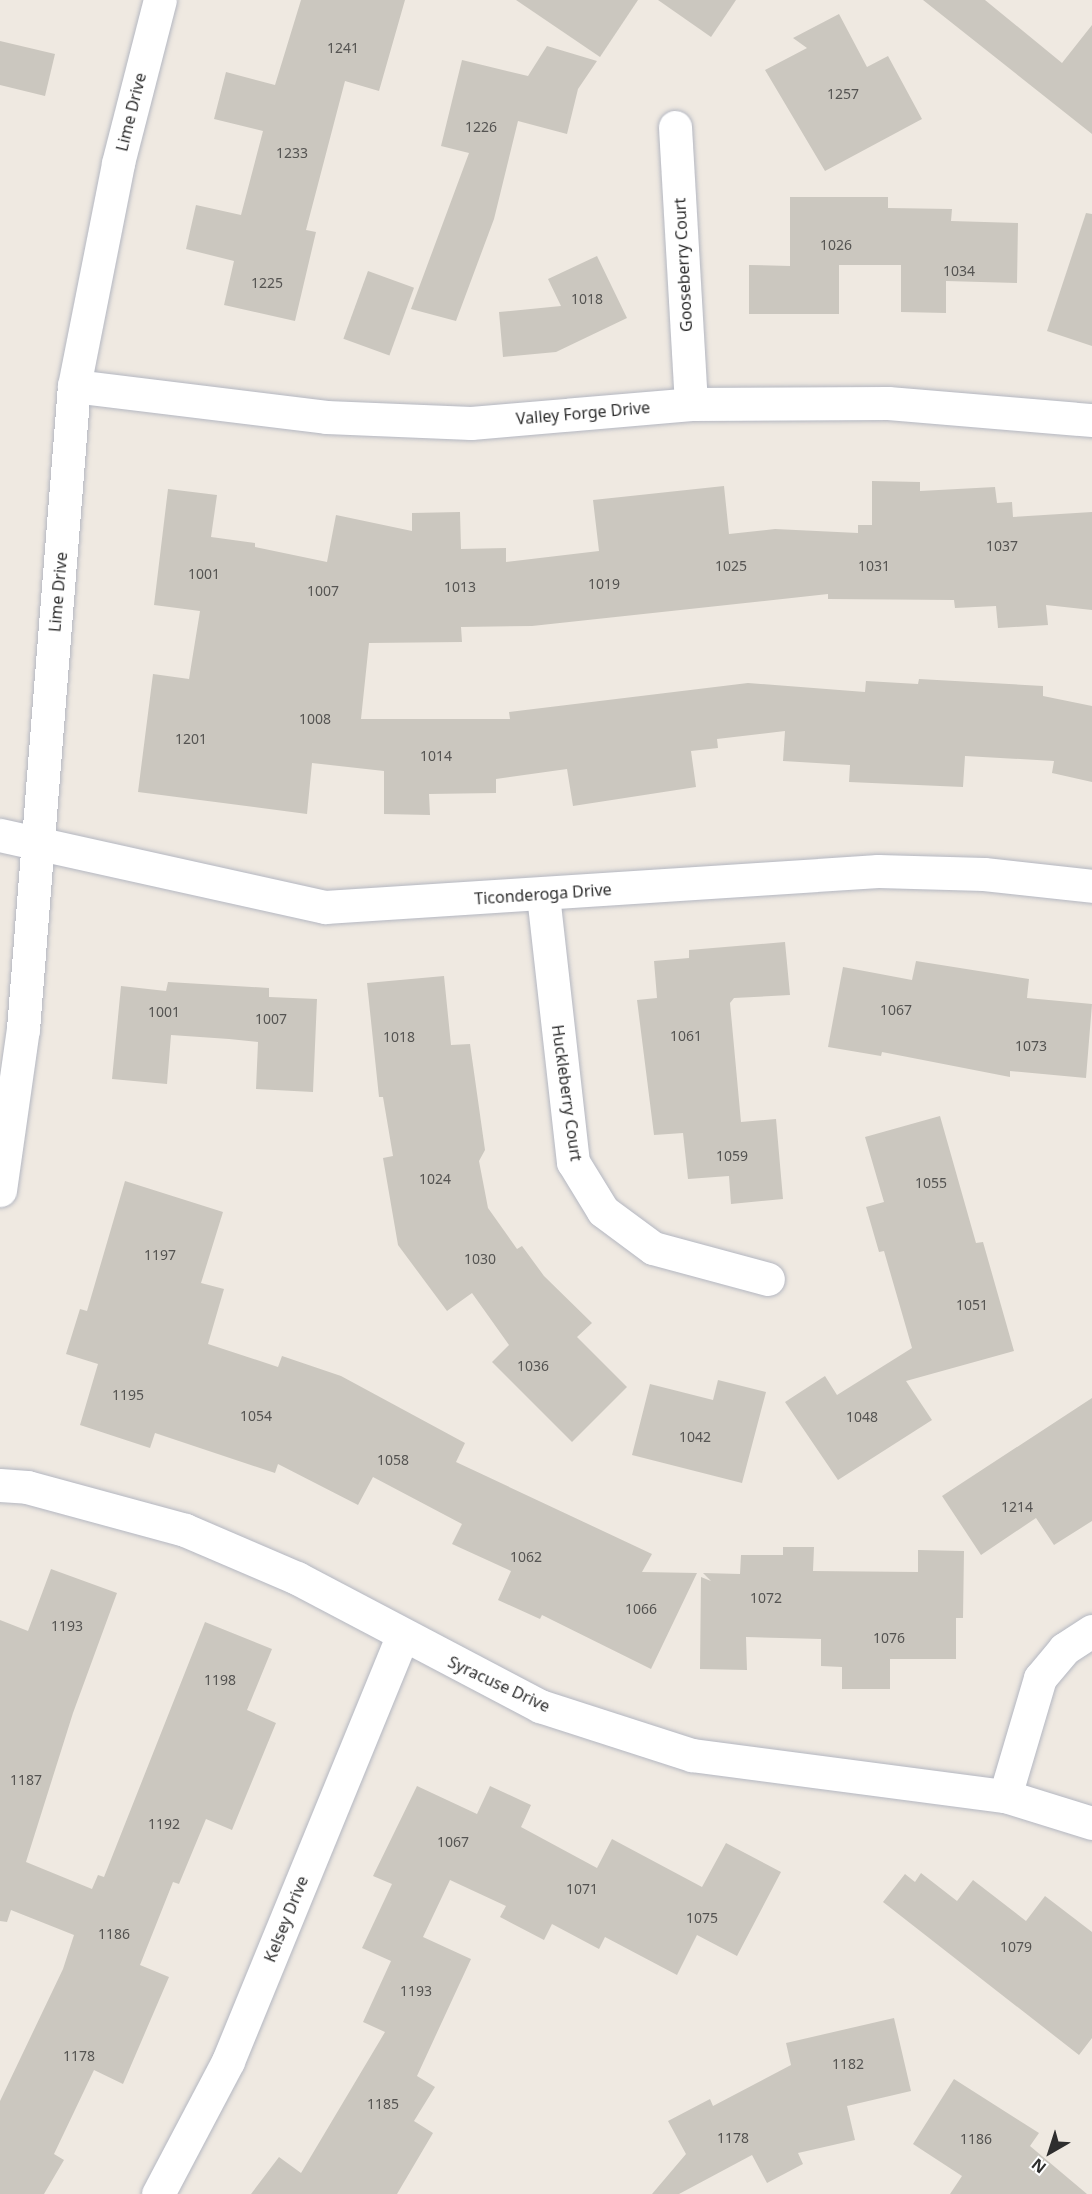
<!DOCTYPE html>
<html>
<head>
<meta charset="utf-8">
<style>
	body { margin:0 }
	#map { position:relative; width:1092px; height:2194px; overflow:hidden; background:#efe9e1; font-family:"Noto Sans",sans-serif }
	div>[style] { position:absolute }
	.building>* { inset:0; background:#cbc7bf; transform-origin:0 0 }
	.roads { filter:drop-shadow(0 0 2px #b4b7c1) drop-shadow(0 0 2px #b4b7c1) }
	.minor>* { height:33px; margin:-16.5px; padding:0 16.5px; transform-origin:16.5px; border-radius:16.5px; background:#fff }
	span { translate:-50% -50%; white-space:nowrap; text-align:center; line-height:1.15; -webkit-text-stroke:4.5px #fff; paint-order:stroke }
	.number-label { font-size:14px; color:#555452 }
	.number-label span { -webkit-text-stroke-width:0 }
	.street-label { font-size:16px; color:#2e2e2e }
	.north { position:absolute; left:1020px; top:2122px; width:60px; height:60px; -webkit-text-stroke:4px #fff; paint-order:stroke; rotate:219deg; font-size:16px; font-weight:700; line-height:24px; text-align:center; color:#2e2e2e }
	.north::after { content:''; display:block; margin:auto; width:21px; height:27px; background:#2e2e2e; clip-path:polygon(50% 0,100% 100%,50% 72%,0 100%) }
</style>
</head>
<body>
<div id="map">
	<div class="building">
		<div style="clip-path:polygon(301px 0,405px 0,379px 91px,345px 81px,306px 230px,316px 232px,295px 321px,224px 305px,234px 261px,186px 249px,196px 205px,241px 215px,263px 131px,214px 119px,226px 72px,275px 85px)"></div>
		<div style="clip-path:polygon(516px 0,638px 0,600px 57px)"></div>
		<div style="clip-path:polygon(658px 0,736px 0,711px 37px)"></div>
		<div style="clip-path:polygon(923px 0,985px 0,1062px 63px,1092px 25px,1092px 134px)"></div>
		<div style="clip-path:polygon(839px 14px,867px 67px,888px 56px,922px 119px,825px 171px,765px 70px,807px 48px,793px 38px)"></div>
		<div style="clip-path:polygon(0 41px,55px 54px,45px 96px,0 85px)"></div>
		<div style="clip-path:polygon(547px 46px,597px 61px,578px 89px,567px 134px,518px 121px,494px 219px,456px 321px,411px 309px,469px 153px,441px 146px,462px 60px,528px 76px)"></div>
		<div style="clip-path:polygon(790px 197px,888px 197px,888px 208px,952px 209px,951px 221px,1018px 223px,1017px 283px,946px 281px,946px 313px,901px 312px,901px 265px,839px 265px,839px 314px,749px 314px,749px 265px,790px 266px)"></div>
		<div style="clip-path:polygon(1086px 213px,1092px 214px,1092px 346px,1047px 331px)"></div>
		<div style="clip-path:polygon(597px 256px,627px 318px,556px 352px,503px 357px,499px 312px,561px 306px,548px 279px)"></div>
		<div style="left:368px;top:271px;width:49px;height:72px;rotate:20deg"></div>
		<div style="clip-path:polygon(872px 481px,920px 482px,920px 491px,995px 487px,997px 503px,1012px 502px,1013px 517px,1092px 512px,1092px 610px,1046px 605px,1048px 625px,998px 628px,996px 606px,955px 608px,954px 600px,828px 599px,828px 594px,532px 626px,461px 627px,462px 642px,369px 643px,361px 719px,510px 719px,509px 712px,748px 683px,865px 692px,866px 681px,918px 684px,919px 679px,1043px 686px,1043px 696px,1092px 706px,1092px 782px,1052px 773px,1054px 761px,965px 756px,963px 787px,849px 782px,850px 765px,783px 761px,785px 731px,717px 739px,718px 748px,691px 751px,696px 787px,573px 806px,567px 769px,496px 779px,496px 793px,429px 794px,430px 815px,384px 814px,384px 771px,312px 763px,307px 814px,138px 792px,153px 674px,189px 679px,200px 611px,154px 605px,168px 489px,217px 495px,211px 537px,255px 543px,255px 547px,327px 562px,336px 515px,412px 531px,412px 513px,460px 512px,461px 549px,506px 548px,506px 562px,599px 551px,593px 500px,724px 486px,729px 534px,775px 529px,858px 533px,858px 525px,872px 525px)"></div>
		<div style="clip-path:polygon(785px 942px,790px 995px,734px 998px,730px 1003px,741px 1122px,776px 1119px,783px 1199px,731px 1204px,729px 1176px,688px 1179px,683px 1133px,654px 1135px,637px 1000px,657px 998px,654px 961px,689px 958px,689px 950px)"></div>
		<div style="clip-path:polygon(916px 961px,1029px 979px,1027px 998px,1092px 1004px,1086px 1078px,1010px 1071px,1010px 1077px,882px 1052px,881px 1056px,828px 1047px,843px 967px,912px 980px)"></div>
		<div style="clip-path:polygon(444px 976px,451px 1045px,470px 1044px,485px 1150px,479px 1161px,488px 1208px,517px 1249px,522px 1246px,544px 1276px,592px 1323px,577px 1337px,627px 1387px,572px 1442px,492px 1362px,509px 1345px,472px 1293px,447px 1311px,398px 1245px,383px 1158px,393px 1156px,383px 1097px,379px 1097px,367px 983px)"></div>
		<div style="clip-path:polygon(168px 982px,269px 988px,269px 997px,317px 999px,313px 1092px,256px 1089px,258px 1042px,229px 1039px,171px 1035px,167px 1084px,112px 1079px,121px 986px,166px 991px)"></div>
		<div style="clip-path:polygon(940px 1116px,976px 1243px,983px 1242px,1014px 1351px,906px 1381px,932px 1420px,838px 1480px,785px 1402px,825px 1376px,837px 1395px,912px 1348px,884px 1251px,879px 1252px,866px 1207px,884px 1202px,865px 1137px)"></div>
		<div style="clip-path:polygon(125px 1181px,223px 1212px,201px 1283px,224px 1289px,208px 1344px,278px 1367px,282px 1356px,341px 1376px,465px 1443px,456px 1462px,652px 1554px,642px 1572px,697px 1573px,651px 1669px,542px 1615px,540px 1619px,498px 1600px,511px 1571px,452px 1544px,462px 1524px,373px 1477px,358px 1505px,278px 1464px,275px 1473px,155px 1433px,150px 1448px,80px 1425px,98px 1364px,66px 1354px,80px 1309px,87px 1311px)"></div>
		<div style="clip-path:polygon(718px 1380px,766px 1392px,742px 1483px,632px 1455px,650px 1384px,713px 1400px)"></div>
		<div style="clip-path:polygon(1092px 1398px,1092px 1521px,1054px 1545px,1036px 1518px,981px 1555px,942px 1496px)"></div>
		<div style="clip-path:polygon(783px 1547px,814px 1547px,813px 1571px,918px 1572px,918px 1550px,964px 1551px,963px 1618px,956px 1618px,956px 1659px,890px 1659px,890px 1689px,842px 1689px,842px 1667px,821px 1666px,821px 1639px,746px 1637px,747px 1670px,700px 1669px,701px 1577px,711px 1581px,703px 1573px,740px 1574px,741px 1555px,783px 1555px)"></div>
		<div style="clip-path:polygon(51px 1569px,117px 1593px,73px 1713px,26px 1862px,92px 1889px,98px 1875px,104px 1877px,205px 1622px,272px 1649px,247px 1710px,276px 1723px,232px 1830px,206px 1819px,179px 1884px,173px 1882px,140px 1965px,169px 1977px,123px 2084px,94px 2070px,54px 2154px,64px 2160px,44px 2194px,0 2194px,0 2101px,63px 1969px,74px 1935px,11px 1910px,7px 1922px,0 1921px,0 1620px,28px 1631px)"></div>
		<div style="clip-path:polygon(417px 1786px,477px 1814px,490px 1786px,531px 1805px,521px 1827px,597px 1868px,612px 1839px,702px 1887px,726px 1843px,781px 1872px,737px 1956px,697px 1935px,677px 1975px,605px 1937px,599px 1949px,552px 1924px,544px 1940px,500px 1917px,506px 1906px,450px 1880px,423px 1937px,471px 1959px,417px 2076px,435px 2087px,414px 2121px,433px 2133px,397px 2194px,251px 2194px,279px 2157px,301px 2173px,385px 2032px,363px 2022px,391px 1961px,362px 1948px,392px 1884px,373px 1876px)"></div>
		<div style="clip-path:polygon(921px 1873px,957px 1901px,973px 1880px,1026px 1921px,1045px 1896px,1092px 1932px,1092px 2038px,1079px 2055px,883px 1902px,905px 1874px,915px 1882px)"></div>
		<div style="clip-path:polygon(894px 2018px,911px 2091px,847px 2106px,855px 2140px,798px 2153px,803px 2164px,767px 2183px,752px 2155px,679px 2194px,652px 2194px,686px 2154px,668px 2121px,710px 2099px,713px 2106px,791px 2065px,786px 2043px)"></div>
		<div style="clip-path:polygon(954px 2079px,1039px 2133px,1030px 2146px,1087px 2194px,950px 2194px,962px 2176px,913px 2144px)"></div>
	</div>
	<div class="roads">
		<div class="minor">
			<div style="left:675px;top:127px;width:277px;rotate:86.7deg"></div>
			<div style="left:74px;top:386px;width:254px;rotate:7deg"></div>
			<div style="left:326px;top:417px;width:145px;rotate:2.4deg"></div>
			<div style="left:471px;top:423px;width:221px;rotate:-4.9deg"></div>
			<div style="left:691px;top:404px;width:197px;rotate:-0.3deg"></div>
			<div style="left:888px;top:403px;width:205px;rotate:4.8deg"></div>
			<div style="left:0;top:835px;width:333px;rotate:12.5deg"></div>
			<div style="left:325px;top:907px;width:554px;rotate:-3.72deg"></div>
			<div style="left:878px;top:871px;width:106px;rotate:1.6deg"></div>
			<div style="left:984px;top:874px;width:109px;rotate:6.3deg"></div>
			<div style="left:543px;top:895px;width:269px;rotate:83.6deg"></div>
			<div style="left:573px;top:1162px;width:57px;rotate:58.5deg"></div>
			<div style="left:603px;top:1211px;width:62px;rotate:36.5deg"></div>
			<div style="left:653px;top:1248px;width:119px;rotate:15.1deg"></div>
			<div style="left:0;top:1190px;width:163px;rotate:-81.9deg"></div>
			<div style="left:23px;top:1029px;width:645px;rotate:-85.47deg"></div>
			<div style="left:74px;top:386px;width:227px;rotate:-78.8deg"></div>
			<div style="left:118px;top:163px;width:168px;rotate:-75.6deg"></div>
			<div style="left:0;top:1485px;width:27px;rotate:4deg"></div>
			<div style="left:27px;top:1487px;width:164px;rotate:15.2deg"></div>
			<div style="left:185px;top:1530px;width:122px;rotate:23.2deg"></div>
			<div style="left:297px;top:1578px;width:275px;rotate:27.8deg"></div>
			<div style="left:540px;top:1706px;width:160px;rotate:17.9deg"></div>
			<div style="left:692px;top:1755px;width:316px;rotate:7.5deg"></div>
			<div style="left:1005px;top:1796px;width:91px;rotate:17.2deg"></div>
			<div style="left:1005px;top:1796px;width:123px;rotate:-73.5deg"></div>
			<div style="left:1040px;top:1678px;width:38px;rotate:-50deg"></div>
			<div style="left:1064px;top:1649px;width:33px;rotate:-33deg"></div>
			<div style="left:158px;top:2194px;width:150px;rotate:-62.2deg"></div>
			<div style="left:228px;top:2061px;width:458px;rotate:-67.7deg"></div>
		</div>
	</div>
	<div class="number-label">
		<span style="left:343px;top:48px">1241</span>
		<span style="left:843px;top:94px">1257</span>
		<span style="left:481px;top:127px">1226</span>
		<span style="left:292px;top:153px">1233</span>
		<span style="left:836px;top:245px">1026</span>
		<span style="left:959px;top:271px">1034</span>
		<span style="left:267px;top:283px">1225</span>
		<span style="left:587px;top:299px">1018</span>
		<span style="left:1002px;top:546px">1037</span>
		<span style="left:731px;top:566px">1025</span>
		<span style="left:874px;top:566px">1031</span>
		<span style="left:204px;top:574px">1001</span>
		<span style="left:604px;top:584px">1019</span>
		<span style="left:460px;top:587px">1013</span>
		<span style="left:323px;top:591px">1007</span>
		<span style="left:315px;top:719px">1008</span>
		<span style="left:191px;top:739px">1201</span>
		<span style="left:436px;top:756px">1014</span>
		<span style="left:896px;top:1010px">1067</span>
		<span style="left:164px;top:1012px">1001</span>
		<span style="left:271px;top:1019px">1007</span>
		<span style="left:686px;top:1036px">1061</span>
		<span style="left:399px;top:1037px">1018</span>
		<span style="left:1031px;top:1046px">1073</span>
		<span style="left:732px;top:1156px">1059</span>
		<span style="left:435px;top:1179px">1024</span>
		<span style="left:931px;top:1183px">1055</span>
		<span style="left:160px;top:1255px">1197</span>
		<span style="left:480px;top:1259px">1030</span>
		<span style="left:972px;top:1305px">1051</span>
		<span style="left:533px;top:1366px">1036</span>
		<span style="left:128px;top:1395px">1195</span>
		<span style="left:256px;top:1416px">1054</span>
		<span style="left:862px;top:1417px">1048</span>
		<span style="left:695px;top:1437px">1042</span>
		<span style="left:393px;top:1460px">1058</span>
		<span style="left:1017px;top:1507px">1214</span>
		<span style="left:526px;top:1557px">1062</span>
		<span style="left:766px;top:1598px">1072</span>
		<span style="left:641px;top:1609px">1066</span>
		<span style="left:67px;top:1626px">1193</span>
		<span style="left:889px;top:1638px">1076</span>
		<span style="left:220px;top:1680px">1198</span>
		<span style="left:26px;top:1780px">1187</span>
		<span style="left:164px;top:1824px">1192</span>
		<span style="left:453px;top:1842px">1067</span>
		<span style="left:582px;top:1889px">1071</span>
		<span style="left:702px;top:1918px">1075</span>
		<span style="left:114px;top:1934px">1186</span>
		<span style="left:1016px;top:1947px">1079</span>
		<span style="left:416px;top:1991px">1193</span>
		<span style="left:79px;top:2056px">1178</span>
		<span style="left:848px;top:2064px">1182</span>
		<span style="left:383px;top:2104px">1185</span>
		<span style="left:733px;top:2138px">1178</span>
		<span style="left:976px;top:2139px">1186</span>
	</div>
	<div class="street-label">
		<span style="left:131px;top:112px;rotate:-76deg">Lime Drive</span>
		<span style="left:683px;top:265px;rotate:-93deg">Gooseberry Court</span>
		<span style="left:583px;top:413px;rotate:-5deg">Valley Forge Drive</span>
		<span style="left:58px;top:592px;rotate:-85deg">Lime Drive</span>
		<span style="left:543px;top:894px;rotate:-4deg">Ticonderoga Drive</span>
		<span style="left:567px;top:1093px;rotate:82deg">Huckleberry Court</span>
		<span style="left:499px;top:1684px;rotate:25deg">Syracuse Drive</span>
		<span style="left:286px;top:1919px;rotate:-68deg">Kelsey Drive</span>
	</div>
	<div class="north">N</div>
</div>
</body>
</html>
